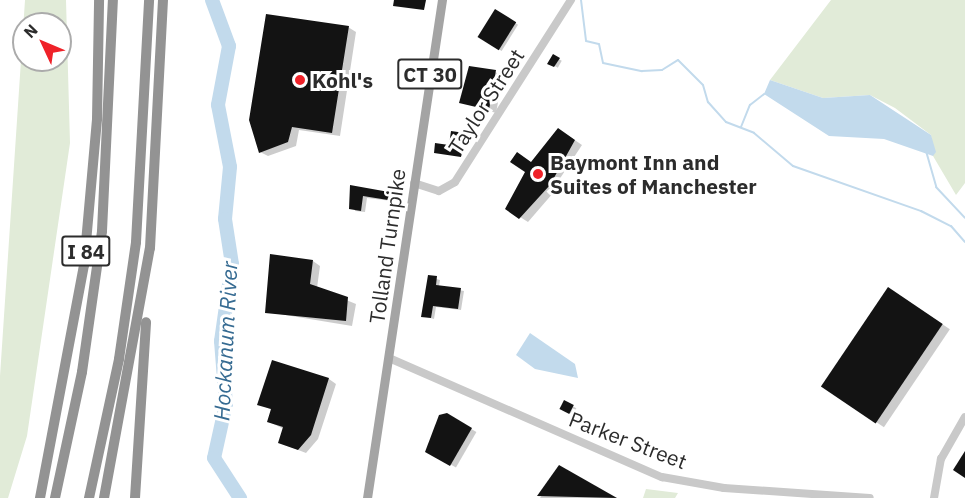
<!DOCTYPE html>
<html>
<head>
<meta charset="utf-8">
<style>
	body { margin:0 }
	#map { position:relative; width:965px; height:498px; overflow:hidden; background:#fff; font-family:"IBM Plex Sans",sans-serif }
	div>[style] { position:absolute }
	.green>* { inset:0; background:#e1ebd8 }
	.water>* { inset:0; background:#c2daec }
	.shadow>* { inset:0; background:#0003; transform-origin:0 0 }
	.stream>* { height:2px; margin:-1px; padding:0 1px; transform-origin:1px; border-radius:1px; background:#c2daec }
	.river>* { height:14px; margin:-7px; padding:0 7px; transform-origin:7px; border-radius:7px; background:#c2daec }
	.building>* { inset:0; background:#131313; transform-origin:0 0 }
	.minor>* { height:8px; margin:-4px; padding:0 4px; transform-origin:4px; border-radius:4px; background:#c9c9c9 }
	.major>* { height:9px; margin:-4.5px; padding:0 4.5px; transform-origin:4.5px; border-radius:4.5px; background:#a4a4a4 }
	.highway>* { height:10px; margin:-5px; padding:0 5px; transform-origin:5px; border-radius:5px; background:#939393 }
	.dots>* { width:16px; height:16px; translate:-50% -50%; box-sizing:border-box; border:3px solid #fff; border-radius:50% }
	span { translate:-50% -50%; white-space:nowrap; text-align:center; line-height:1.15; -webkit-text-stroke:6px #fff; paint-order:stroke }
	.shield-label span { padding:2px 4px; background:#fff; border:2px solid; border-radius:4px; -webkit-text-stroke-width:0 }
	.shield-label { font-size:20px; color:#2c2c2c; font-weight:700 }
	.poi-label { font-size:21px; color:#2c2c2c; font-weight:700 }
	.left { translate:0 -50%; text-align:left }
	.street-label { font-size:21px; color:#2c2c2c }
	.water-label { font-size:22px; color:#366b92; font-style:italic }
	.north { position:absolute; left:12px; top:12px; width:60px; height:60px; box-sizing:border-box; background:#fff; border:2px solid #ababab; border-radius:50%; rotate:314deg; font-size:16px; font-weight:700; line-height:24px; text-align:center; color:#2c2c2c }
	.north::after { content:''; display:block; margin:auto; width:21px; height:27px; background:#ef2229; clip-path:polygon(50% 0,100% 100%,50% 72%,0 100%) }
</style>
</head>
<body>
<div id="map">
	<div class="green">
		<div style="clip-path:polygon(evenodd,25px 0,66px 0,70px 143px,27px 436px,8px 498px,0 498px,0 376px,25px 0,24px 24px,60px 24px,60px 60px,24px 60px,24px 24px)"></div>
		<div style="clip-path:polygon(831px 0,965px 0,965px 183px,956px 195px,933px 156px,931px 135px,895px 108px,870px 95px,823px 98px,770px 80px)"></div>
		<div style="clip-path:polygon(646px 489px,678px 493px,675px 498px,643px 498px)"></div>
	</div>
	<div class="water">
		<div style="clip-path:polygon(770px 80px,823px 98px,870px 95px,931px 135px,936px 152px,933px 156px,884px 139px,829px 136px,764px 94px)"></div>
		<div style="clip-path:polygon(530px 333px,575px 364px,578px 378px,535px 369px,516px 355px)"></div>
	</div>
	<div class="shadow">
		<div style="left:496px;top:11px;width:26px;height:31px;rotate:32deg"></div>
		<div style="clip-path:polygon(348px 27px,356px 32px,340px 136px,299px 130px,296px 146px,268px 156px,260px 152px)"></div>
		<div style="left:553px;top:56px;width:10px;height:8px;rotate:29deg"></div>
		<div style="clip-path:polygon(495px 72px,503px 76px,496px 113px,461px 102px)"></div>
		<div style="clip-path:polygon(566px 134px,582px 145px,557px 183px,560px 185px,528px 222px,507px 209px,532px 164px)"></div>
		<div style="clip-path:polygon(464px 135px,462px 156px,436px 152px,450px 147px)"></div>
		<div style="clip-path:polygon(351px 186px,389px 193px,392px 201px,367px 198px,365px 212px,355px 211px)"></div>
		<div style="clip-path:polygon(313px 261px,320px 266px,317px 288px,356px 304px,352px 326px,267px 312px)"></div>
		<div style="clip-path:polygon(429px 277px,440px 280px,439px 286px,464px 291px,461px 310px,436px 307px,434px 319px,423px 316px)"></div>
		<div style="left:896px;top:293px;width:65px;height:118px;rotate:34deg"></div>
		<div style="clip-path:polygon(329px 379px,336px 384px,318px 439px,306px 453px,280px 443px,284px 429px,269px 422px,272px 410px,259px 404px)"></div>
		<div style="left:565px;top:402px;width:13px;height:7px;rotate:29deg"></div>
		<div style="left:447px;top:415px;width:34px;height:41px;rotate:30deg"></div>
		<div style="clip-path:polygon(560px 467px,614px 498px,540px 498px)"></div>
	</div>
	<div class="stream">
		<div style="left:581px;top:0;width:41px;rotate:83deg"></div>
		<div style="left:586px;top:41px;width:13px;rotate:13deg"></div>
		<div style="left:599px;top:44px;width:19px;rotate:78deg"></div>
		<div style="left:603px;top:63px;width:40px;rotate:12deg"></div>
		<div style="left:642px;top:71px;width:20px;rotate:-3deg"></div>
		<div style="left:662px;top:70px;width:19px;rotate:-32deg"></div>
		<div style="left:678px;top:60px;width:35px;rotate:45deg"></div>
		<div style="left:703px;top:85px;width:18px;rotate:74deg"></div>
		<div style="left:708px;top:102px;width:27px;rotate:48deg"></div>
		<div style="left:726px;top:122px;width:30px;rotate:21deg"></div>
		<div style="left:754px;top:133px;width:51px;rotate:40.2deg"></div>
		<div style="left:793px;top:166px;width:136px;rotate:19.4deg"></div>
		<div style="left:921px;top:211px;width:34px;rotate:27deg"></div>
		<div style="left:951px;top:226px;width:21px;rotate:49deg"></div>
		<div style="left:741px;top:127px;width:24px;rotate:-68deg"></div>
		<div style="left:750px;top:105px;width:18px;rotate:-38deg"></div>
		<div style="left:926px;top:151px;width:37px;rotate:74deg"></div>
		<div style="left:936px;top:187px;width:42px;rotate:46.9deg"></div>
	</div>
	<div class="river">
		<div style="left:212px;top:0;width:49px;rotate:69.7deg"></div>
		<div style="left:229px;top:46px;width:60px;rotate:100.6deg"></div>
		<div style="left:218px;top:105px;width:63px;rotate:79deg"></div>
		<div style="left:230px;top:167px;width:52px;rotate:95.5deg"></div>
		<div style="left:225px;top:219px;width:46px;rotate:81.2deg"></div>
		<div style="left:232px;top:264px;width:78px;rotate:98.1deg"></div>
		<div style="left:221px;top:341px;width:63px;rotate:85.5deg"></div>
		<div style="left:226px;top:404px;width:55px;rotate:102.5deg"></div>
		<div style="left:214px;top:458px;width:48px;rotate:57deg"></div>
	</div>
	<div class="building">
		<div style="clip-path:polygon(394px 0,426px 0,424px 10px,393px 6px)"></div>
		<div style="left:495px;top:9px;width:25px;height:33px;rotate:32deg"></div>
		<div style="clip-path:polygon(266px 14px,349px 26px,332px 133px,292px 127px,288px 142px,259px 153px,249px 120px)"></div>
		<div style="clip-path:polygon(553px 54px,560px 58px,554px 67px,547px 64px)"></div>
		<div style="clip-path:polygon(469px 66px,496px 70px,489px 110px,459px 103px)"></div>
		<div style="clip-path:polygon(558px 128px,575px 140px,550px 185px,519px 219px,505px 209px,525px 172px,510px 162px,517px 152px,531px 162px)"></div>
		<div style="clip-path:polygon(451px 131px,465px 133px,461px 157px,434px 153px,435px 143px,449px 145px)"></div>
		<div style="clip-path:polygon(350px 185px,389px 192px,388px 200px,363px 196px,361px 211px,349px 209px)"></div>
		<div style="clip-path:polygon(270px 254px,313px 260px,310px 284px,348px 297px,346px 321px,265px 313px)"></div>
		<div style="clip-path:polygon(428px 275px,437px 276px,436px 285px,461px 288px,458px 309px,433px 306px,431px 318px,421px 317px)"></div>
		<div style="left:888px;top:287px;width:66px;height:120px;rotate:34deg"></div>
		<div style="clip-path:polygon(272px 360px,329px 378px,311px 435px,298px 450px,278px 443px,283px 427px,267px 422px,271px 409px,257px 405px)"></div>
		<div style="left:564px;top:400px;width:11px;height:10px;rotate:27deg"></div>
		<div style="clip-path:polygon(447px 413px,472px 428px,450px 466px,425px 452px,439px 415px)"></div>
		<div style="clip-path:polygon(965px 451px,965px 478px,953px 470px)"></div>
		<div style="clip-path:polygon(559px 465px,617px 498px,537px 496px)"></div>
	</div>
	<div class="minor">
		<div style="left:414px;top:183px;width:26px;rotate:18deg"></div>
		<div style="left:439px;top:191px;width:18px;rotate:-29deg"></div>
		<div style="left:455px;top:182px;width:216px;rotate:-57.5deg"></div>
		<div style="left:389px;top:358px;width:298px;rotate:23.6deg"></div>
		<div style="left:662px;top:477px;width:63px;rotate:10.1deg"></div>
		<div style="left:724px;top:488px;width:146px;rotate:3.9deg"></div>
		<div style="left:934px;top:498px;width:40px;rotate:-80deg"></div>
		<div style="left:941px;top:459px;width:48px;rotate:-60.3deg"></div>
	</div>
	<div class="major">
		<div style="left:367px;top:498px;width:504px;rotate:-81.44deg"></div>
	</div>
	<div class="highway">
		<div style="left:40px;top:498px;width:237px;rotate:-79.3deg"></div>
		<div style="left:84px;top:265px;width:147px;rotate:-84.9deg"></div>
		<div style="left:97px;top:119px;width:119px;rotate:-89deg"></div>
		<div style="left:55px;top:498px;width:129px;rotate:-77.9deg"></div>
		<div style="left:82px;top:372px;width:142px;rotate:-81.9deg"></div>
		<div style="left:102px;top:231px;width:231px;rotate:-87.3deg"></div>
		<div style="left:89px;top:498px;width:142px;rotate:-77.8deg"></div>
		<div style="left:119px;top:359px;width:118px;rotate:-81.7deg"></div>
		<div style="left:136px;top:242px;width:242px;rotate:-86.9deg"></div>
		<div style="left:104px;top:498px;width:254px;rotate:-79.6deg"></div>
		<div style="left:150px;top:248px;width:248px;rotate:-87deg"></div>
		<div style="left:135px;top:498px;width:176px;rotate:-86.4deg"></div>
	</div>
	<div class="dots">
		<div style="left:300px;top:80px;background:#ef2229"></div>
		<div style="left:538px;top:174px;background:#ef2229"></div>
	</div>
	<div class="shield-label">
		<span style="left:430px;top:74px">CT 30</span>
		<span style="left:86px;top:251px">I 84</span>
	</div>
	<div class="poi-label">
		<span class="left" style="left:312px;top:80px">Kohl's</span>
		<span class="left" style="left:550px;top:174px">Baymont Inn and<br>Suites of Manchester</span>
	</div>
	<div class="street-label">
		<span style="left:486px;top:101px;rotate:-57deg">Taylor Street</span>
		<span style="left:387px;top:246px;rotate:-82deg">Tolland Turnpike</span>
		<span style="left:628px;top:440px;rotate:21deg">Parker Street</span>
	</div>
	<div class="water-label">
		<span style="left:225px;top:341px;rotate:-87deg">Hockanum River</span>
	</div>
	<div class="north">N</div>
</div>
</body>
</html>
